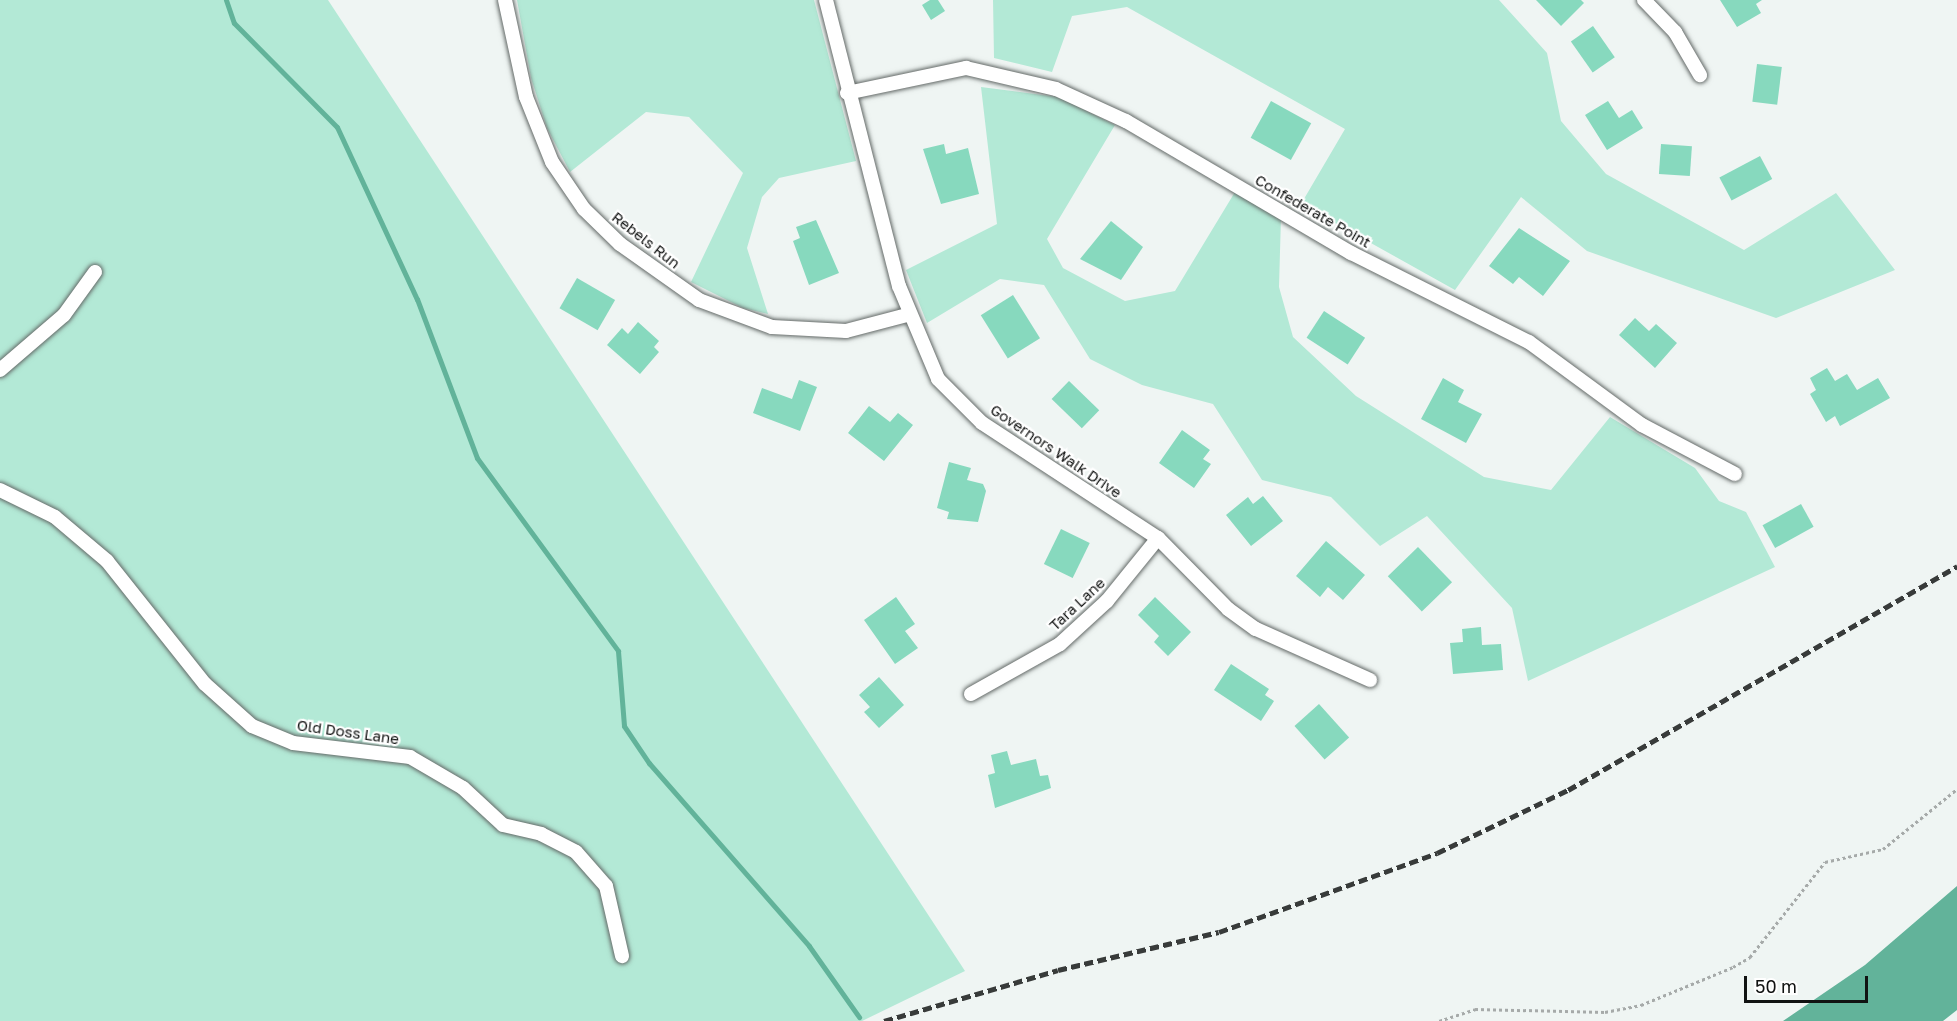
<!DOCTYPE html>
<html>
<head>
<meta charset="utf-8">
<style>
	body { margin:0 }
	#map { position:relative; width:1957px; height:1021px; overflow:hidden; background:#eff5f3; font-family:"Golos Text",sans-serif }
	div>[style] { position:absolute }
	.green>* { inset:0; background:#b3e9d6 }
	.water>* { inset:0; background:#62b39a }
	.stream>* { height:5px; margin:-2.5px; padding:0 2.5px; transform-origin:2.5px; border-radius:2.5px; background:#62b39a }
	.building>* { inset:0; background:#87d9be; transform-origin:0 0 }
	.path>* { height:3px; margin-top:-1.5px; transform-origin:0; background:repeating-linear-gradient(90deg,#a6aaa9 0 3px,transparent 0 6px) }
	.roads { filter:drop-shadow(0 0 2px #646a68) drop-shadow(0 0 2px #646a68) }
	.minor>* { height:14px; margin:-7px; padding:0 7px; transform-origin:7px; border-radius:7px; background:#fff }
	.rail>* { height:4.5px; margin-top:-2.25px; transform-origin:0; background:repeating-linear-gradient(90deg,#383b3a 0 9px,transparent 0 13.5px) }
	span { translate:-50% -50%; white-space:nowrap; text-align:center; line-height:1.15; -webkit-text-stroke:4.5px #fff; paint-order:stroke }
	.street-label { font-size:15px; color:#111312 }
	.scale { position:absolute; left:1744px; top:976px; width:124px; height:27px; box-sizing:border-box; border:3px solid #111312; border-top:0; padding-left:8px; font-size:18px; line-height:21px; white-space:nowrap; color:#111312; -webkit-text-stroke:4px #fff; paint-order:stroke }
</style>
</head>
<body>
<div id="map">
	<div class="green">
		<div style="clip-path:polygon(0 0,328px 0,965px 971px,862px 1021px,0 1021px)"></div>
		<div style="clip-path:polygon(517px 0,814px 0,856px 161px,779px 178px,762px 197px,747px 248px,768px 314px,743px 308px,691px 282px,743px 173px,689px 117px,646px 112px,570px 172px,547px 128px,531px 78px)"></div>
		<div style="clip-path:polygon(993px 0,1499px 0,1547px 53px,1561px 121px,1606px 174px,1744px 250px,1836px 193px,1895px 270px,1776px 318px,1587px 251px,1521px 197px,1455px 290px,1301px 204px,1345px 129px,1127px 7px,1072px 16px,1052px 72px,994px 58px)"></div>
		<div style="clip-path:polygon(981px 87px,1058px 97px,1115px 125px,1047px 239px,1063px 268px,1125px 301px,1175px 291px,1235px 192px,1281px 217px,1279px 287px,1293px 337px,1356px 396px,1484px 477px,1551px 490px,1610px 417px,1695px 468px,1719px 501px,1746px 512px,1775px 567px,1528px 681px,1512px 608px,1427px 516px,1380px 546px,1331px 497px,1262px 480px,1213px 404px,1142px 385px,1090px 359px,1044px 285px,1000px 279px,927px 323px,906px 270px,997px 224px)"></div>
	</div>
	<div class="water">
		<div style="clip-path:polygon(1957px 886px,1957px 1010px,1943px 1021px,1783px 1021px,1865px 965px)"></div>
	</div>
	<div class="stream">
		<div style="left:226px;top:0;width:24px;rotate:71deg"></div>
		<div style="left:234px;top:23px;width:146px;rotate:45.3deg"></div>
		<div style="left:337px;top:127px;width:190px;rotate:65.1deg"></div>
		<div style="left:417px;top:299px;width:170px;rotate:69.3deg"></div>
		<div style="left:477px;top:458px;width:239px;rotate:53.8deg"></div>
		<div style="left:618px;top:651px;width:75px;rotate:85.4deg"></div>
		<div style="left:624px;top:726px;width:45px;rotate:56deg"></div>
		<div style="left:649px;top:763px;width:243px;rotate:48.8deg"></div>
		<div style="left:809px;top:946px;width:87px;rotate:54.8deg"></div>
	</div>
	<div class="building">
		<div style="clip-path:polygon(930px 0,938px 0,945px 11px,931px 20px,922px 5px)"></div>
		<div style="clip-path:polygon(1536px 0,1581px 0,1584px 3px,1561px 26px)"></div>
		<div style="clip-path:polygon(1720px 0,1762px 0,1756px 4px,1761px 13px,1737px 27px)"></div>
		<div style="left:1593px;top:26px;width:38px;height:27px;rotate:55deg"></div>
		<div style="left:1757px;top:64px;width:25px;height:38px;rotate:7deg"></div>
		<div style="left:1271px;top:101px;width:46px;height:42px;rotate:29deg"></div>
		<div style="clip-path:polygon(1608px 101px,1619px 118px,1632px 110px,1643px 128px,1607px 150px,1585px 115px)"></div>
		<div style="clip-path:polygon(944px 144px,946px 154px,968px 148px,979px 194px,941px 204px,923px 149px)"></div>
		<div style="left:1661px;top:144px;width:31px;height:30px;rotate:4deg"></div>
		<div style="left:1760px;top:156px;width:26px;height:46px;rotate:62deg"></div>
		<div style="clip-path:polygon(816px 220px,839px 273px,809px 285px,793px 241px,800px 238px,796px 227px)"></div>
		<div style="clip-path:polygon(1111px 221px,1143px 247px,1121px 280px,1080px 259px)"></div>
		<div style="clip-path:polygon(1519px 228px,1570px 261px,1543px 296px,1519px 277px,1513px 284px,1489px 266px)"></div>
		<div style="left:577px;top:278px;width:44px;height:35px;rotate:30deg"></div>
		<div style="left:1013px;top:295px;width:51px;height:38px;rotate:58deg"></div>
		<div style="left:1324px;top:311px;width:49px;height:32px;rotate:33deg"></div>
		<div style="clip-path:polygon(1635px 318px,1649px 331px,1656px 324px,1677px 343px,1655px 368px,1619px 335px)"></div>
		<div style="clip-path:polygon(638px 322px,659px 341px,654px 347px,659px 352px,640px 374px,607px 345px,622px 328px,628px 334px)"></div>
		<div style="clip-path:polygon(1827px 368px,1835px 381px,1847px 374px,1857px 390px,1878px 378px,1890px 398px,1840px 426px,1835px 416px,1826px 422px,1810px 394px,1816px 390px,1810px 378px)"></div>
		<div style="clip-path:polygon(1443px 378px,1464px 390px,1458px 402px,1482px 414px,1466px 443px,1421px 419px)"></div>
		<div style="clip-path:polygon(799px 380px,817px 387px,800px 431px,753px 413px,762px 388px,792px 399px)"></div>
		<div style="left:1069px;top:381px;width:42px;height:25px;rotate:44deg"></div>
		<div style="clip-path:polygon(869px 406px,890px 422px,898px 413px,913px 425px,884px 461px,848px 433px)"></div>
		<div style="clip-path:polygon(1182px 430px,1210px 450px,1203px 459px,1211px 464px,1194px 488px,1159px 463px)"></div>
		<div style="clip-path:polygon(949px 462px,971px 468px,967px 480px,983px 484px,986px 491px,978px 522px,947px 519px,949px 512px,937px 508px)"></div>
		<div style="clip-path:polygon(1263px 496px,1283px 521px,1251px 546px,1226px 515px,1248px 497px,1253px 504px)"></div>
		<div style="left:1801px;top:504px;width:26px;height:44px;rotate:61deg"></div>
		<div style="left:1061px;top:529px;width:32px;height:39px;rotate:26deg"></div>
		<div style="clip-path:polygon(1326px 541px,1365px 575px,1343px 600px,1328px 587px,1320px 597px,1296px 576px)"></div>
		<div style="left:1418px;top:547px;width:49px;height:42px;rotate:46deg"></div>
		<div style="clip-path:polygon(896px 597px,915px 624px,905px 631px,918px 648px,895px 664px,864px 620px)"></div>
		<div style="clip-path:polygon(1155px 597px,1191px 632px,1168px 656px,1154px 642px,1159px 636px,1138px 615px)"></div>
		<div style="clip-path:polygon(1481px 627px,1482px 645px,1501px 644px,1503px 670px,1453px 674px,1450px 643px,1463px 642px,1462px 629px)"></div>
		<div style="clip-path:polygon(1231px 664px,1269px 689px,1265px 695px,1274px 701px,1261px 721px,1214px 690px)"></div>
		<div style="clip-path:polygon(879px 677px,904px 705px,879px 728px,864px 712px,870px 707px,859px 695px)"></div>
		<div style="left:1319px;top:704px;width:45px;height:33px;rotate:48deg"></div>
		<div style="clip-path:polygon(1007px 751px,1011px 765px,1036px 759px,1040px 776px,1048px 775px,1051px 788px,995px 808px,988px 775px,995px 773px,991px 755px)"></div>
	</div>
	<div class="path">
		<div style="left:1439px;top:1021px;width:38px;rotate:-18deg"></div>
		<div style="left:1475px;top:1009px;width:130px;rotate:1.3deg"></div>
		<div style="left:1605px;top:1012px;width:37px;rotate:-11deg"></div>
		<div style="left:1641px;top:1005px;width:100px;rotate:-22.4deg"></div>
		<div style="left:1733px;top:967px;width:20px;rotate:-30deg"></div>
		<div style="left:1750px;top:957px;width:121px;rotate:-51.7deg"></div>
		<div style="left:1825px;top:862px;width:59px;rotate:-12.6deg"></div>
		<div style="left:1883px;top:849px;width:95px;rotate:-39deg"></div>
	</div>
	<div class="roads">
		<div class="minor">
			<div style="left:505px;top:0;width:99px;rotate:77.8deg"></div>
			<div style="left:526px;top:97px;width:70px;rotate:68.2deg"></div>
			<div style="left:552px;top:162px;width:57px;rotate:55.8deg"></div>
			<div style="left:584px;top:209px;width:50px;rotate:44.2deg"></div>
			<div style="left:620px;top:244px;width:97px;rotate:35.3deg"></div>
			<div style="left:699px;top:300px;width:78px;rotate:20.3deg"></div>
			<div style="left:772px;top:327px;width:74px;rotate:3.1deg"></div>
			<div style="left:846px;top:331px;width:63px;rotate:-14.7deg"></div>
			<div style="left:826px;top:0;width:295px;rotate:75.7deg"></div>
			<div style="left:899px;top:286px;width:101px;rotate:67.2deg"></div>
			<div style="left:938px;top:379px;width:62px;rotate:45deg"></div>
			<div style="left:982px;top:423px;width:210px;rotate:33.2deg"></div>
			<div style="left:1158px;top:538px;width:100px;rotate:45.4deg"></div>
			<div style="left:1228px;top:609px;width:34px;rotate:36deg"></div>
			<div style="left:1256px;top:629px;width:125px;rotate:24.1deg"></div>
			<div style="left:1644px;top:0;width:45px;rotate:45.9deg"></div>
			<div style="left:1675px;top:32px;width:50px;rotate:59.8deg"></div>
			<div style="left:847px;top:93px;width:122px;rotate:-11.9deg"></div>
			<div style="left:966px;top:68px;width:92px;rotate:13.1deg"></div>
			<div style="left:1056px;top:89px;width:77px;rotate:24.6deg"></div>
			<div style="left:1126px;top:121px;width:261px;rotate:30.4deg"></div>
			<div style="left:1351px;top:253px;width:199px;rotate:26.6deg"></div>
			<div style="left:1529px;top:342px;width:140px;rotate:36.3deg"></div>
			<div style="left:1642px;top:425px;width:105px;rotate:27.8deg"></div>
			<div style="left:0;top:370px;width:84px;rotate:-40.7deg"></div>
			<div style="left:64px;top:315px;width:53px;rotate:-54.2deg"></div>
			<div style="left:0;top:490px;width:61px;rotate:26.1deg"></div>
			<div style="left:55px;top:517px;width:68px;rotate:40.2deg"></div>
			<div style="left:107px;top:561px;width:157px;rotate:51.5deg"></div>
			<div style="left:205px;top:684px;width:63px;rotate:41.8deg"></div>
			<div style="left:252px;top:726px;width:44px;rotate:22.5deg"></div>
			<div style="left:293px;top:743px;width:118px;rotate:6.8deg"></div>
			<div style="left:410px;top:757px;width:61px;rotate:30.3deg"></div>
			<div style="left:463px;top:788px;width:54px;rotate:42.8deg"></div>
			<div style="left:503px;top:825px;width:39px;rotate:13deg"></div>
			<div style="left:541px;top:834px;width:39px;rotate:27deg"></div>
			<div style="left:576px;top:852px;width:45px;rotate:48.6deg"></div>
			<div style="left:606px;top:886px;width:72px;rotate:77.1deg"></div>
			<div style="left:971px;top:694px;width:102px;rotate:-29.3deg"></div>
			<div style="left:1060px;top:644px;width:64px;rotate:-42.5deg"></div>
			<div style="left:1107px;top:601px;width:81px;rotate:-51deg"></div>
		</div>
	</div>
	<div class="rail">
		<div style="left:884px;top:1021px;width:181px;rotate:-16.3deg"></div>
		<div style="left:1058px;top:970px;width:165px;rotate:-13.3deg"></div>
		<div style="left:1219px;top:932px;width:232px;rotate:-19.9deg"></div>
		<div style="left:1437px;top:853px;width:145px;rotate:-25.7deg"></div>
		<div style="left:1568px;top:790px;width:449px;rotate:-29.9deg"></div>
	</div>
	<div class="street-label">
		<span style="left:1313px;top:211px;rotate:30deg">Confederate Point</span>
		<span style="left:646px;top:240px;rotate:38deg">Rebels Run</span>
		<span style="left:1056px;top:451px;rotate:34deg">Governors Walk Drive</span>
		<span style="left:1077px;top:604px;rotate:-43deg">Tara Lane</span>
		<span style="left:348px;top:732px;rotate:8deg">Old Doss Lane</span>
	</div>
	<div class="scale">50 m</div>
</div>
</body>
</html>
